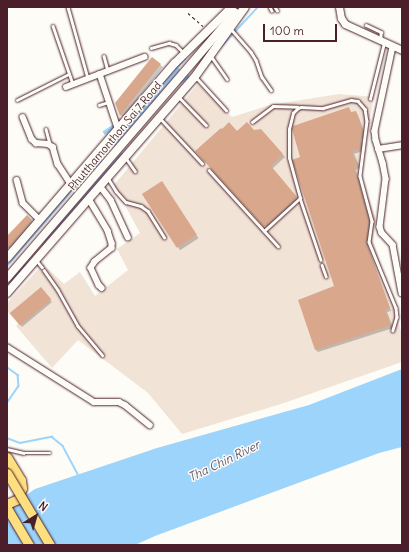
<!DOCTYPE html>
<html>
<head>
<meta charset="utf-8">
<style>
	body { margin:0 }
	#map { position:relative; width:409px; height:552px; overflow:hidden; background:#fdfcf7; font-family:Delius,sans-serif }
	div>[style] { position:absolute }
	.built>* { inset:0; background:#f2e3d7 }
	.water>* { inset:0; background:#9cd4fc; transform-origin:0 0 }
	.shadow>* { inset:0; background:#0003; transform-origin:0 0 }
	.stream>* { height:1.5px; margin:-0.75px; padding:0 0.75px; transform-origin:0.75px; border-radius:0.75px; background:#9cd4fc }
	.building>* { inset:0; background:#d9a88c; transform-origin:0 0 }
	.path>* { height:1px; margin-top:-0.5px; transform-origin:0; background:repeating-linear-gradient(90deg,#4a1f2b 0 3px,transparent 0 6px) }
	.roads { filter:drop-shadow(0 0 1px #4a1f2b) drop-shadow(0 0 1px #4a1f2b) }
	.service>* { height:2.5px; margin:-1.25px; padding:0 1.25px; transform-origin:1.25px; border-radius:1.25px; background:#fdfcf7 }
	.minor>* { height:5.5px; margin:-2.75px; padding:0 2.75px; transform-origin:2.75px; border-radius:2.75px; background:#fdfcf7 }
	.tertiary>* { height:7px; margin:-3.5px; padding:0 3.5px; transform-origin:3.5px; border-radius:3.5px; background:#fdfcf7 }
	.secondary>* { height:8px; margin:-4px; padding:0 4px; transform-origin:4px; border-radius:4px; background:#fdfcf7 }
	.primary>* { height:9px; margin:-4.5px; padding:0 4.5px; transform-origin:4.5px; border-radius:4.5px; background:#fedf80 }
	.bridges { filter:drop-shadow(0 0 1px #4a1f2b) drop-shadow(0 0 1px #4a1f2b) }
	.primary-bridge>* { height:9px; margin:-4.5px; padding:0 4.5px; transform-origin:4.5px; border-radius:4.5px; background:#fedf80 }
	span { translate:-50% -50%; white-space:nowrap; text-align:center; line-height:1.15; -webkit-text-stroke:3px #fdfcf7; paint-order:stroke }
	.street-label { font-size:11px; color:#4a1f2b }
	.water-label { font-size:12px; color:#63556a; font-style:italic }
	.frame { position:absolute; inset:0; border:8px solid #4a1f2b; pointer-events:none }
	.north { position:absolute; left:16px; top:496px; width:40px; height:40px; -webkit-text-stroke:3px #fdfcf7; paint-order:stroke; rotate:37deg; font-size:11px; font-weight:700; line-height:16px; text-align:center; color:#4a1f2b }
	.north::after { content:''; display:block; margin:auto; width:14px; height:18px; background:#4a1f2b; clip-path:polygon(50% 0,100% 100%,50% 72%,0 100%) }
	.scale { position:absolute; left:263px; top:24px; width:74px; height:18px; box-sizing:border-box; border:2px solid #4a1f2b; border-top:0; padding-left:5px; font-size:12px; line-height:14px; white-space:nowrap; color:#4a1f2b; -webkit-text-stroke:3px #fdfcf7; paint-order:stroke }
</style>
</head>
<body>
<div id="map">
	<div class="built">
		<div style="clip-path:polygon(198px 84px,232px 117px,270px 105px,339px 94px,374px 97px,360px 172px,375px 217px,373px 240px,402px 334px,402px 362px,281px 404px,182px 434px,148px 393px,78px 340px,52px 368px,16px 326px,19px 323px,7px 311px,7px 303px,43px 264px,64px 284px,80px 272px,95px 296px,128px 270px,117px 249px,140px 233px,114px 185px)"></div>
	</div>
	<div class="water">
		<div style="clip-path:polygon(177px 67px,180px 69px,179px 71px,114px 147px,109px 143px)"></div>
		<div style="left:188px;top:74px;width:4px;height:103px;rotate:56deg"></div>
		<div style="left:98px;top:157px;width:6px;height:48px;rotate:45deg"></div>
		<div style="clip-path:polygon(402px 369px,402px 447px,379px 453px,155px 536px,135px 545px,7px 545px,7px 508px,35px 489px,157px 448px,309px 405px)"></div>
	</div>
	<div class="shadow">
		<div style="clip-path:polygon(153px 59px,163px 67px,123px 117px,120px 115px)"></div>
		<div style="clip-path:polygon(348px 108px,352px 113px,356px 112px,358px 115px,365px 134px,364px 140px,362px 140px,363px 151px,354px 154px,360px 167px,356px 170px,371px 225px,370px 231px,368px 232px,370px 236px,368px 246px,391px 311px,387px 312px,393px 328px,318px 352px,316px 350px,335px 287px,302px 158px)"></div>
		<div style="clip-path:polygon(261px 130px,285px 157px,272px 169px,298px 200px,268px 229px,196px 151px,222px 131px)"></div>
		<div style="left:162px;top:182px;width:67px;height:22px;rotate:57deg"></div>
		<div style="clip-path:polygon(27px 217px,34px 223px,11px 250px,7px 246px,7px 238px)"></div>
		<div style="left:41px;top:289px;width:17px;height:39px;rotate:50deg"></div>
	</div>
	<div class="stream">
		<div style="left:220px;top:48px;width:56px;rotate:-47.2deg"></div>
		<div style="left:177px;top:68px;width:12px;rotate:-48deg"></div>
		<div style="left:99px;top:159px;width:20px;rotate:-49deg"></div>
		<div style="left:42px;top:244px;width:120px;rotate:-48.4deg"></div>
		<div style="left:7px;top:266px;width:95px;rotate:-49.3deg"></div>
		<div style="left:7px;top:285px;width:30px;rotate:-49deg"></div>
		<div style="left:7px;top:367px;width:14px;rotate:36deg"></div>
		<div style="left:18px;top:375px;width:11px;rotate:85deg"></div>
		<div style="left:19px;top:386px;width:22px;rotate:124deg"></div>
		<div style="left:7px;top:438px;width:14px;rotate:21deg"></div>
		<div style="left:20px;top:443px;width:33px;rotate:-11deg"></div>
		<div style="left:52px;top:437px;width:14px;rotate:39deg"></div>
		<div style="left:63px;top:446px;width:34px;rotate:62deg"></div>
	</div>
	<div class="building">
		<div style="clip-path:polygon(152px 57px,161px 64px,120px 116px,115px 103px)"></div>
		<div style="clip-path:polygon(349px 107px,351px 112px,356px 111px,363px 131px,362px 137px,360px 138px,361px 148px,352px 152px,358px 165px,354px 167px,369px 222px,368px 228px,366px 229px,368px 233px,366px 243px,390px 308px,385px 310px,391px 325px,315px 350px,298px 300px,334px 286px,292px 160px,300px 157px,292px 129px,293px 126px)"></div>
		<div style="clip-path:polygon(229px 122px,237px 131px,247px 122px,254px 130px,261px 129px,283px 154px,271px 166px,297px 197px,264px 227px,195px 151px,221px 128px,222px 129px)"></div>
		<div style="left:162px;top:181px;width:64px;height:24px;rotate:57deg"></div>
		<div style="clip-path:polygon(27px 215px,32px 220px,7px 250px,7px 236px)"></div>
		<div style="left:41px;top:287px;width:16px;height:41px;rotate:50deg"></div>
	</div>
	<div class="path">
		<div style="left:188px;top:13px;width:20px;rotate:41deg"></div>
	</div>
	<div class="roads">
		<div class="service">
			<div style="left:68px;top:7px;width:74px;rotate:74.3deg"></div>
			<div style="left:270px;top:7px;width:4px;rotate:63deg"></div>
			<div style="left:275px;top:7px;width:4px;rotate:56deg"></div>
			<div style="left:366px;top:25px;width:17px;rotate:25deg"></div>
			<div style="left:381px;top:32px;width:6px;rotate:90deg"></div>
			<div style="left:53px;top:26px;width:61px;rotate:71deg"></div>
			<div style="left:232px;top:30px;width:29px;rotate:49deg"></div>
			<div style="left:251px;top:52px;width:9px;rotate:58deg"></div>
			<div style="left:256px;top:60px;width:18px;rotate:71deg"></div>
			<div style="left:262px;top:77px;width:16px;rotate:55deg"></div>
			<div style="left:151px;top:48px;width:19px;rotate:-16deg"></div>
			<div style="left:169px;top:43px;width:7px;rotate:16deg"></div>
			<div style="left:176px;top:45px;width:11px;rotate:45deg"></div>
			<div style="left:104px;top:56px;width:16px;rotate:75deg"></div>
			<div style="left:211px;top:56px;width:28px;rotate:55deg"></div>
			<div style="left:196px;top:77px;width:45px;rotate:47.7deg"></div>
			<div style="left:179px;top:97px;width:39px;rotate:46deg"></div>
			<div style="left:370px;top:99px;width:58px;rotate:-76deg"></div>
			<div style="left:17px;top:100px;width:58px;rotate:-26.6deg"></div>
			<div style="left:99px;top:105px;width:10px;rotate:-17deg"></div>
			<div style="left:160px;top:118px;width:62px;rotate:47deg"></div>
			<div style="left:252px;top:122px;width:26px;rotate:-37deg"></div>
			<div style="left:273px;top:106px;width:24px;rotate:2deg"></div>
			<div style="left:46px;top:129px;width:16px;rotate:75deg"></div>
			<div style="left:126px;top:158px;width:16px;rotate:55deg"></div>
			<div style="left:209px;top:170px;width:103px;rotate:47.8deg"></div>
			<div style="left:108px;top:178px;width:15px;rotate:58deg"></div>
			<div style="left:116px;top:191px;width:15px;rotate:48deg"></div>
			<div style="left:126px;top:202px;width:16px;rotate:15deg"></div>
			<div style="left:141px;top:206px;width:9px;rotate:36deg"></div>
			<div style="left:148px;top:211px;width:31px;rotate:58deg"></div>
			<div style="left:300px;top:198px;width:41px;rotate:-105.4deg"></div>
			<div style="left:289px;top:158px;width:29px;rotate:-90deg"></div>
			<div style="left:289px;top:129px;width:16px;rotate:-76deg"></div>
			<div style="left:293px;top:113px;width:7px;rotate:-45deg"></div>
			<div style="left:298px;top:108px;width:3px;rotate:-18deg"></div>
			<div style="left:301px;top:107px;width:22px;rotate:3deg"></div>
			<div style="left:323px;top:108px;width:29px;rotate:-16deg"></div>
			<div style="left:351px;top:100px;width:7px;rotate:8deg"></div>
			<div style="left:358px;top:101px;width:11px;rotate:49deg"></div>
			<div style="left:365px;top:109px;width:12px;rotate:81deg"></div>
			<div style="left:367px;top:121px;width:55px;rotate:97.3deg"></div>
			<div style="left:360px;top:176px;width:47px;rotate:75.1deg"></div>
			<div style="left:372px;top:221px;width:21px;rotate:98deg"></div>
			<div style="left:369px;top:242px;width:71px;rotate:67.8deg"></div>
			<div style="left:396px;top:308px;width:9px;rotate:84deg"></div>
			<div style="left:397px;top:317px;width:14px;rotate:107deg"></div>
			<div style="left:264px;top:231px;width:49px;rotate:-42.5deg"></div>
			<div style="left:300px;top:198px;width:65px;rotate:71.3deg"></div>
			<div style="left:37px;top:261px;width:8px;rotate:50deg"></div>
			<div style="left:322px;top:265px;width:12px;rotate:70deg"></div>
			<div style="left:44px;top:270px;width:24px;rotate:55deg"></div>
			<div style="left:58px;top:290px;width:41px;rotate:60.9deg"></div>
			<div style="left:78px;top:326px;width:38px;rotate:50deg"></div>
			<div style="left:7px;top:449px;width:17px;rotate:13deg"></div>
			<div style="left:24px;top:453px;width:26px"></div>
		</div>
		<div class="minor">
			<div style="left:393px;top:47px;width:86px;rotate:102.1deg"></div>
			<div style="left:375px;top:131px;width:9px;rotate:84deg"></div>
			<div style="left:376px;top:140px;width:24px;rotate:73deg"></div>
			<div style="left:383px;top:163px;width:16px;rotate:79deg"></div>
			<div style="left:386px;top:179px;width:48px;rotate:97.1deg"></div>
			<div style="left:380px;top:227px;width:6px;rotate:72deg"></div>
			<div style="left:382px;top:233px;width:16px;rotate:47deg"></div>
			<div style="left:393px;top:245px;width:49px;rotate:79.4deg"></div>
			<div style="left:100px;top:74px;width:57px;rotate:71.6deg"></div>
			<div style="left:66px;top:87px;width:84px;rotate:-21deg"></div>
			<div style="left:23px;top:117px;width:24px;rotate:68deg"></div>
			<div style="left:32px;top:139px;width:6px;rotate:45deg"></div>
			<div style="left:36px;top:143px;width:12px;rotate:5deg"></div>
			<div style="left:48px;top:144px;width:6px;rotate:31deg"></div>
			<div style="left:53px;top:147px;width:18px;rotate:74deg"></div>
			<div style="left:58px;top:164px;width:24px;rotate:57deg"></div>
			<div style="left:378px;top:149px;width:24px;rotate:-9deg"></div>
			<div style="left:17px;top:180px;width:24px;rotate:75deg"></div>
			<div style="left:23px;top:203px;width:24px;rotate:45deg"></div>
			<div style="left:100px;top:186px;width:18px;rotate:52deg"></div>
			<div style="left:111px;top:200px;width:41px;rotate:65.3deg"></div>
			<div style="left:89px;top:199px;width:37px;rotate:59deg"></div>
			<div style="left:108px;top:231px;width:13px;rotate:72deg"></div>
			<div style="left:112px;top:243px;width:5px;rotate:90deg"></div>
			<div style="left:112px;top:248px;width:22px;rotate:141deg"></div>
			<div style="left:95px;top:262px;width:7px;rotate:124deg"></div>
			<div style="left:91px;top:268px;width:19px;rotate:65deg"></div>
			<div style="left:99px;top:285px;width:4px;rotate:45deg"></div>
			<div style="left:7px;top:347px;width:103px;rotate:32.3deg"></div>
			<div style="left:94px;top:402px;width:25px"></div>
			<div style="left:119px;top:402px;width:7px;rotate:27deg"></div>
			<div style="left:125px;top:405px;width:32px;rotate:39deg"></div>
		</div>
		<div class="tertiary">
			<div style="left:339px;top:7px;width:11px;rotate:80deg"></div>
			<div style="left:341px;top:18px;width:7px;rotate:56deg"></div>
			<div style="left:345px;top:24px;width:63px;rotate:24.5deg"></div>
		</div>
		<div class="secondary">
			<div style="left:7px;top:258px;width:257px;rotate:-49.3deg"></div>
			<div style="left:175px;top:63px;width:80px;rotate:-44.5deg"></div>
			<div style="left:7px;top:278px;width:350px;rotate:-49.3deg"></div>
			<div style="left:7px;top:293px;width:285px;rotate:-49deg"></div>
			<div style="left:194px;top:78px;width:87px;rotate:-54.3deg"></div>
		</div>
		<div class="primary">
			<div style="left:7px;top:457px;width:27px;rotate:59deg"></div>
			<div style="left:21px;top:480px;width:8px;rotate:83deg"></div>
			<div style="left:22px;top:488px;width:12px;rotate:110deg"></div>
			<div style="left:18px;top:499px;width:12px;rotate:156deg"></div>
			<div style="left:7px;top:508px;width:43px;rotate:59.3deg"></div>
		</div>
	</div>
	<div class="bridges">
		<div class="primary-bridge">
			<div style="left:7px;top:473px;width:84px;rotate:59.2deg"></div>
		</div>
	</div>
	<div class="street-label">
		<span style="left:115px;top:136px;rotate:-50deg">Phutthamonthon Sai 7 Road</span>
	</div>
	<div class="water-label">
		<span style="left:224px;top:461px;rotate:-26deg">Tha Chin River</span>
	</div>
	<div class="frame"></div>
	<div class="north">N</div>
	<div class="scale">100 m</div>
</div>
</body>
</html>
